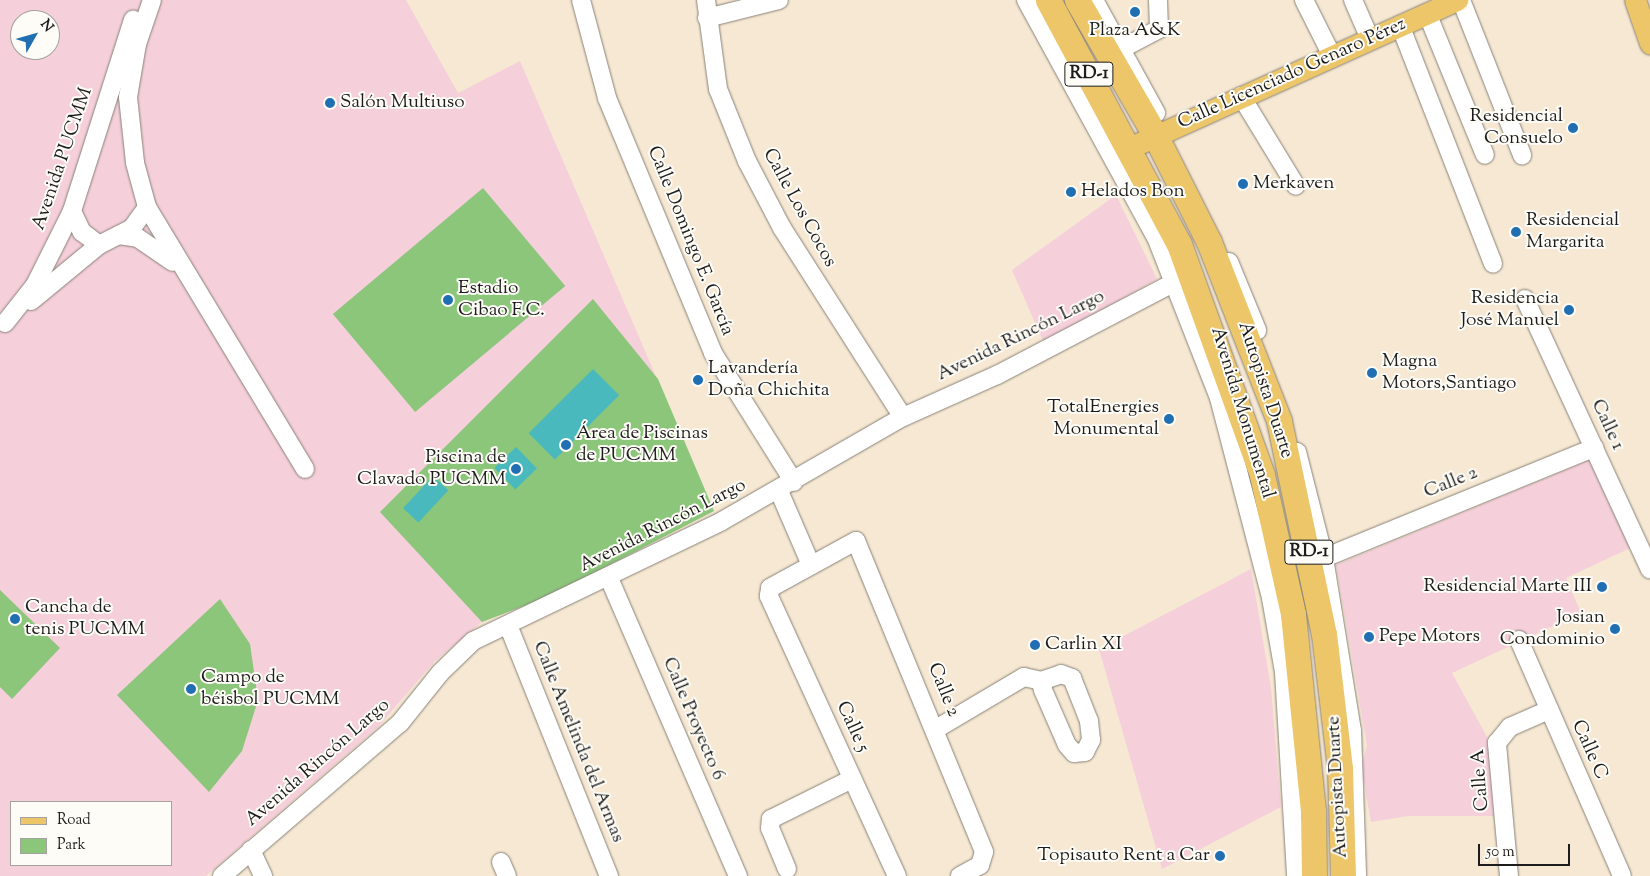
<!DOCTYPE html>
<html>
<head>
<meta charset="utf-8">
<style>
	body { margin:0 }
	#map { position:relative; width:1650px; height:876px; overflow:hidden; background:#f6e8d3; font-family:"Sorts Mill Goudy",serif }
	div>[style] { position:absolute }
	.built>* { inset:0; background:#f5cfda }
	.green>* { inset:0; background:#8bc67b; transform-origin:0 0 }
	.water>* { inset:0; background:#49b9be; transform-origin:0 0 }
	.roads { filter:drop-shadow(0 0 1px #898278) drop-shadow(0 0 1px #898278) }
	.minor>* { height:18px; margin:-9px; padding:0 9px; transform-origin:9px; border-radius:9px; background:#fff }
	.major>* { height:21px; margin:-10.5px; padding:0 10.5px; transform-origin:10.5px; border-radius:10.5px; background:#ecc669 }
	.highway>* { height:25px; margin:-12.5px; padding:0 12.5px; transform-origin:12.5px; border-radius:12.5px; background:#ecc669 }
	.dots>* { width:14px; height:14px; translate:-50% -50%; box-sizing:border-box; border:2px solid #fdfcf7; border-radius:50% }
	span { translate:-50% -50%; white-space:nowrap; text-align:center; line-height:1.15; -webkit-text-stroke:4px #fdfcf7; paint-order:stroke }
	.shield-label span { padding:1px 4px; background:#fdfcf7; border:1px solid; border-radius:4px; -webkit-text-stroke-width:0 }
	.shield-label { font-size:18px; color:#1c1c1c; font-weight:700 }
	.poi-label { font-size:19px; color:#1c1c1c }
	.left { translate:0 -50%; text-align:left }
	.right { translate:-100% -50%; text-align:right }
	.street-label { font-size:19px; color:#1c1c1c }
	.legend { position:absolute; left:10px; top:801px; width:162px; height:65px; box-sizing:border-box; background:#fdfcf7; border:1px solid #a3a29f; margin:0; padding:6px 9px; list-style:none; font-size:15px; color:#1c1c1c }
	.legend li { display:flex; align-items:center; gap:10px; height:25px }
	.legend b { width:25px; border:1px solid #a3a29f }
	.north { position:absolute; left:10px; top:10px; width:50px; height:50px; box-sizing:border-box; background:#fdfcf7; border:1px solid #a3a29f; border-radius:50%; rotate:52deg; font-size:14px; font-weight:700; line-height:20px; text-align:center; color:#1c1c1c }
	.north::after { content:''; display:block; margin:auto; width:18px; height:22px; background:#1f6fb2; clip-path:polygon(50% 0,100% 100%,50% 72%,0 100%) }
	.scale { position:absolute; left:1478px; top:844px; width:92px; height:22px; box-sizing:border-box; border:2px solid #1c1c1c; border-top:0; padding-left:6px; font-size:15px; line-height:18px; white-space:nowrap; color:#1c1c1c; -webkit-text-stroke:4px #fdfcf7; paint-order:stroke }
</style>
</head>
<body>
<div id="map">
	<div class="built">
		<div style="clip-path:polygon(evenodd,0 0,406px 0,458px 93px,520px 61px,714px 511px,545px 598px,482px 622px,435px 661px,377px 728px,206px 876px,0 876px,0 0,20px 20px,50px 20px,50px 50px,20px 50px,20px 20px,0 0,11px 802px,171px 802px,171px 865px,11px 865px,11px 802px)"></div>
		<div style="clip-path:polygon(1116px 195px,1157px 279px,1044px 343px,1012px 270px)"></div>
		<div style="clip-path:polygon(1592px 459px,1639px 544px,1566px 578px,1581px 613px,1452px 673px,1487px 737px,1496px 816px,1408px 816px,1371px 822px,1361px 766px,1367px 746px,1336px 565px)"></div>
		<div style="clip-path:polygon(1251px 569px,1271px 688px,1281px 807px,1162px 869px,1099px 649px)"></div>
	</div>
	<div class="green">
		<div style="left:483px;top:188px;width:128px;height:196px;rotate:50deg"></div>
		<div style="clip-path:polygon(593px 299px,658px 379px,714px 511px,545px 598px,482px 622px,380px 512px)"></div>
		<div style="clip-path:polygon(0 590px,60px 648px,12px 699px,0 687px)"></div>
		<div style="clip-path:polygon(220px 599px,250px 644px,258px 700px,242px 751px,209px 792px,117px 695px)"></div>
	</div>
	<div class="water">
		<div style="left:593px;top:369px;width:37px;height:91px;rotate:45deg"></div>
		<div style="left:516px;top:447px;width:30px;height:30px;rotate:46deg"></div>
		<div style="left:433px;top:476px;width:21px;height:44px;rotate:43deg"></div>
	</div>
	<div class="roads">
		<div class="minor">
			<div style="left:152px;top:0;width:46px;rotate:108.8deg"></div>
			<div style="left:137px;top:44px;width:54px;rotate:99.6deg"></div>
			<div style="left:128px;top:97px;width:66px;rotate:83.9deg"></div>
			<div style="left:135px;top:163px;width:46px;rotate:74.7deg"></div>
			<div style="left:147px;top:207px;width:306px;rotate:58.9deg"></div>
			<div style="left:581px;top:0;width:101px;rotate:75.1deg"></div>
			<div style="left:607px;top:98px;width:276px;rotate:67.4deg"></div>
			<div style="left:713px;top:353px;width:152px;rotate:57.9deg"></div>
			<div style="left:706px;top:0;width:90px;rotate:82.3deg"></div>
			<div style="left:718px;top:89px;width:78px;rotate:68.1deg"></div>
			<div style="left:747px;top:161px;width:76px;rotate:62.4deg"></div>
			<div style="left:782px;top:228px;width:224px;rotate:57.4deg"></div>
			<div style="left:1026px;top:0;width:270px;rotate:61.3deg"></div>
			<div style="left:1156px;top:237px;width:173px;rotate:68.6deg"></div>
			<div style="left:1219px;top:398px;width:207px;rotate:75.4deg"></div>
			<div style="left:1271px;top:598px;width:75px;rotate:80deg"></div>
			<div style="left:1284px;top:672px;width:204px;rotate:86.6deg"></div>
			<div style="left:1094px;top:0;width:129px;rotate:61.2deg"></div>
			<div style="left:1304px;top:0;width:63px;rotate:63.4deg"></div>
			<div style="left:1353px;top:0;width:43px;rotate:66.4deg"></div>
			<div style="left:1461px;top:0;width:167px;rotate:68.5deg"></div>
			<div style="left:1427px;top:13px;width:153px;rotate:67.8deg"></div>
			<div style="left:707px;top:18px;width:74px;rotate:-14deg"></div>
			<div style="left:1400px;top:25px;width:256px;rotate:68.7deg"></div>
			<div style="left:1121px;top:49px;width:43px;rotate:-27.8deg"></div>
			<div style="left:1159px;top:29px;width:29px;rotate:-92deg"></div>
			<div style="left:1241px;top:96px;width:105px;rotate:58.6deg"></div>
			<div style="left:72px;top:211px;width:23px;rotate:65deg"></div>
			<div style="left:82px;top:232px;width:21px;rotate:37deg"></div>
			<div style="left:119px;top:235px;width:19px;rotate:9deg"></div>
			<div style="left:138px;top:238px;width:42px;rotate:34.4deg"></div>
			<div style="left:1229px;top:262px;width:74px;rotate:67.6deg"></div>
			<div style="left:1525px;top:299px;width:298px;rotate:65.2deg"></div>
			<div style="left:31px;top:301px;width:88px;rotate:-39.5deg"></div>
			<div style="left:99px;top:245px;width:37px;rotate:-27deg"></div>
			<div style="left:132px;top:228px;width:26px;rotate:-54deg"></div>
			<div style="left:5px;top:323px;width:48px;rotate:-51.7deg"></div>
			<div style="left:35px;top:285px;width:83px;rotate:-63.4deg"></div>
			<div style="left:72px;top:211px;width:201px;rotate:-72.3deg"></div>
			<div style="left:1297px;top:452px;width:109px;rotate:75.7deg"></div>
			<div style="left:1324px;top:558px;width:174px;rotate:80.8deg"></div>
			<div style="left:1352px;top:730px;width:146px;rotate:88deg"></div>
			<div style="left:779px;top:491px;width:81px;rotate:66.6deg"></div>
			<div style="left:1324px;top:558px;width:292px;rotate:-22.2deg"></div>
			<div style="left:609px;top:578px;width:325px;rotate:66.6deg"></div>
			<div style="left:508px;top:625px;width:271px;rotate:68.1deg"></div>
			<div style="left:1519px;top:640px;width:257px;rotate:66.4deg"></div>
			<div style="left:1061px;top:674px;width:12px;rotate:20deg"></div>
			<div style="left:1072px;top:678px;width:46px;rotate:68.4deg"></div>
			<div style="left:1089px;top:721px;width:19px;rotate:84deg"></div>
			<div style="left:1091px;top:740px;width:13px;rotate:117deg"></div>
			<div style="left:1085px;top:752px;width:11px;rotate:175deg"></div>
			<div style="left:1074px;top:753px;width:11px;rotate:-131deg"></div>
			<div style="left:1067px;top:745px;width:60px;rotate:-113.6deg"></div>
			<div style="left:1043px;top:690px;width:9px;rotate:-103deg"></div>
			<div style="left:1041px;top:681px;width:21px;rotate:-19deg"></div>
			<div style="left:936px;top:729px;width:102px;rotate:-30.6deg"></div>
			<div style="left:1024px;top:677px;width:17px;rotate:13deg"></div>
			<div style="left:251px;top:850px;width:29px;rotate:65deg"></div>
			<div style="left:501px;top:862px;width:15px;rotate:67deg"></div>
			<div style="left:787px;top:869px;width:44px;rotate:-112.5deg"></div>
			<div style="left:770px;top:828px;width:9px;rotate:-84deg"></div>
			<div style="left:771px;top:819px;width:90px;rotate:-26.3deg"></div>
			<div style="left:222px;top:876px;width:235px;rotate:-40.7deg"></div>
			<div style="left:400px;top:723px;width:64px;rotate:-51.3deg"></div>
			<div style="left:440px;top:673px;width:46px;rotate:-44.1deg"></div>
			<div style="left:473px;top:641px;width:276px;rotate:-25.7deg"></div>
			<div style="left:722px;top:521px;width:209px;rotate:-29.9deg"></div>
			<div style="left:903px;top:417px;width:103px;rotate:-24.1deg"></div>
			<div style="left:997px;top:375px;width:201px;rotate:-27.6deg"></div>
			<div style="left:897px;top:876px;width:308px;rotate:-114.6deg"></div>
			<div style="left:769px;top:596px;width:8px;rotate:-83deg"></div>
			<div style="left:770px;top:588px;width:98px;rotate:-28.7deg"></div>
			<div style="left:856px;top:541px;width:336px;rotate:67.6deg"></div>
			<div style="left:984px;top:852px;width:14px;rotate:107deg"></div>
			<div style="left:980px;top:865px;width:23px;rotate:151deg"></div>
			<div style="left:1509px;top:876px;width:134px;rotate:-95.2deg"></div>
			<div style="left:1497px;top:743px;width:21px;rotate:-51deg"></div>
			<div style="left:1510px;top:727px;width:43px;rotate:-23.6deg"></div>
		</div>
		<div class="major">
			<div style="left:1635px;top:0;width:46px;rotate:70.8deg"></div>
			<div style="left:1131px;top:147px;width:358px;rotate:-24.3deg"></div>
		</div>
		<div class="highway">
			<div style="left:1048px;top:0;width:277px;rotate:61.8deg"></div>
			<div style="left:1179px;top:244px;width:245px;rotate:70.2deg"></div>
			<div style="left:1262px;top:475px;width:142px;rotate:77.4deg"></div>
			<div style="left:1293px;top:614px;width:198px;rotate:84.2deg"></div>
			<div style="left:1313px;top:811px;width:65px;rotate:89.1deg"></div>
			<div style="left:1077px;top:0;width:156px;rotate:60deg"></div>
			<div style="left:1155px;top:135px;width:120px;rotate:63.2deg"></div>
			<div style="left:1209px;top:242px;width:192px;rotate:68.6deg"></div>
			<div style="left:1279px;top:421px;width:218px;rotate:78.1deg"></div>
			<div style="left:1324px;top:634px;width:136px;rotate:83.2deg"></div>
			<div style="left:1340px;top:769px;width:107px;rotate:88.4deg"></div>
		</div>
	</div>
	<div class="dots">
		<div style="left:1135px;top:12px;background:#1f6fb2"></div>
		<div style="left:330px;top:103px;background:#1f6fb2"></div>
		<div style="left:1573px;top:128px;background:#1f6fb2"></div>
		<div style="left:1243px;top:184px;background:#1f6fb2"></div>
		<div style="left:1071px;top:192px;background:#1f6fb2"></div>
		<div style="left:1516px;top:232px;background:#1f6fb2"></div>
		<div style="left:448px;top:300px;background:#1f6fb2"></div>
		<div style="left:1569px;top:310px;background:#1f6fb2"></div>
		<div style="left:1372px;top:373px;background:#1f6fb2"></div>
		<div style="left:698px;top:380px;background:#1f6fb2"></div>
		<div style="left:1169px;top:419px;background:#1f6fb2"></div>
		<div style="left:566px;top:445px;background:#1f6fb2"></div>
		<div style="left:516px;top:469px;background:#1f6fb2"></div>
		<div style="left:1602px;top:587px;background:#1f6fb2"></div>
		<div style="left:15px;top:619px;background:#1f6fb2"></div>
		<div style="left:1615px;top:629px;background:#1f6fb2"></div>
		<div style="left:1369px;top:637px;background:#1f6fb2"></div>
		<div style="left:1035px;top:645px;background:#1f6fb2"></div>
		<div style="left:191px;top:689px;background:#1f6fb2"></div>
		<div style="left:1220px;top:856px;background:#1f6fb2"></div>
	</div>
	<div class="shield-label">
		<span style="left:1089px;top:74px">RD-1</span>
		<span style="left:1309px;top:552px">RD-1</span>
	</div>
	<div class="poi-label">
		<span style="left:1135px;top:31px">Plaza A&amp;K</span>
		<span class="left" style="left:340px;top:103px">Salón Multiuso</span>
		<span class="right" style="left:1563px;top:128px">Residencial<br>Consuelo</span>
		<span class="left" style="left:1253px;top:184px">Merkaven</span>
		<span class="left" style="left:1081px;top:192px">Helados Bon</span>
		<span class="left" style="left:1526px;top:232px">Residencial<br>Margarita</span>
		<span class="left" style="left:458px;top:300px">Estadio<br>Cibao F.C.</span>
		<span class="right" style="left:1559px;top:310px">Residencia<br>José Manuel</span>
		<span class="left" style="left:1382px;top:373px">Magna<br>Motors,Santiago</span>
		<span class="left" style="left:708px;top:380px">Lavandería<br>Doña Chichita</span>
		<span class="right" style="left:1159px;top:419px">TotalEnergies<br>Monumental</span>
		<span class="left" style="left:576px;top:445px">Área de Piscinas<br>de PUCMM</span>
		<span class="right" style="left:506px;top:469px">Piscina de<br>Clavado PUCMM</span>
		<span class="right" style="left:1592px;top:587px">Residencial Marte III</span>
		<span class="left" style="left:25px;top:619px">Cancha de<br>tenis PUCMM</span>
		<span class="right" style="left:1605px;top:629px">Josian<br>Condominio</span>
		<span class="left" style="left:1379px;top:637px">Pepe Motors</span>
		<span class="left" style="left:1045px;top:645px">Carlin XI</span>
		<span class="left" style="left:201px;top:689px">Campo de<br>béisbol PUCMM</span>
		<span class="right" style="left:1210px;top:856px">Topisauto Rent a Car</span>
	</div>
	<div class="street-label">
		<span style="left:1292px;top:74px;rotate:-24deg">Calle Licenciado Genaro Pérez</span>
		<span style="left:63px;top:159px;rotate:-71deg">Avenida PUCMM</span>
		<span style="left:799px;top:208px;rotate:61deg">Calle Los Cocos</span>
		<span style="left:690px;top:241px;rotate:68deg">Calle Domingo E. García</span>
		<span style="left:1021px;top:336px;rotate:-26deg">Avenida Rincón Largo</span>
		<span style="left:1265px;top:390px;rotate:72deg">Autopista Duarte</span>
		<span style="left:1242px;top:413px;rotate:73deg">Avenida Monumental</span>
		<span style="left:1607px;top:425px;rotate:65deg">Calle 1</span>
		<span style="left:1451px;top:483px;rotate:-22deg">Calle 2</span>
		<span style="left:663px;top:526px;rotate:-27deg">Avenida Rincón Largo</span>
		<span style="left:943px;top:690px;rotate:68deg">Calle 2</span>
		<span style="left:693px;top:719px;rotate:67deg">Calle Proyecto 6</span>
		<span style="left:852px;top:727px;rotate:65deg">Calle 5</span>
		<span style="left:578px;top:742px;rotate:68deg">Calle Amelinda del Armas</span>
		<span style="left:1589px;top:750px;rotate:66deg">Calle C</span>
		<span style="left:318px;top:763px;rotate:-41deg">Avenida Rincón Largo</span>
		<span style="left:1481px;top:780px;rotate:-94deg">Calle A</span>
		<span style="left:1338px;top:787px;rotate:-93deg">Autopista Duarte</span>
	</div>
	<ul class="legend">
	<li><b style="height:6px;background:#ecc669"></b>Road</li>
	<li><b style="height:14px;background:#8bc67b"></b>Park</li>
	</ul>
	<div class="north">N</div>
	<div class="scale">50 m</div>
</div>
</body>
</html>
